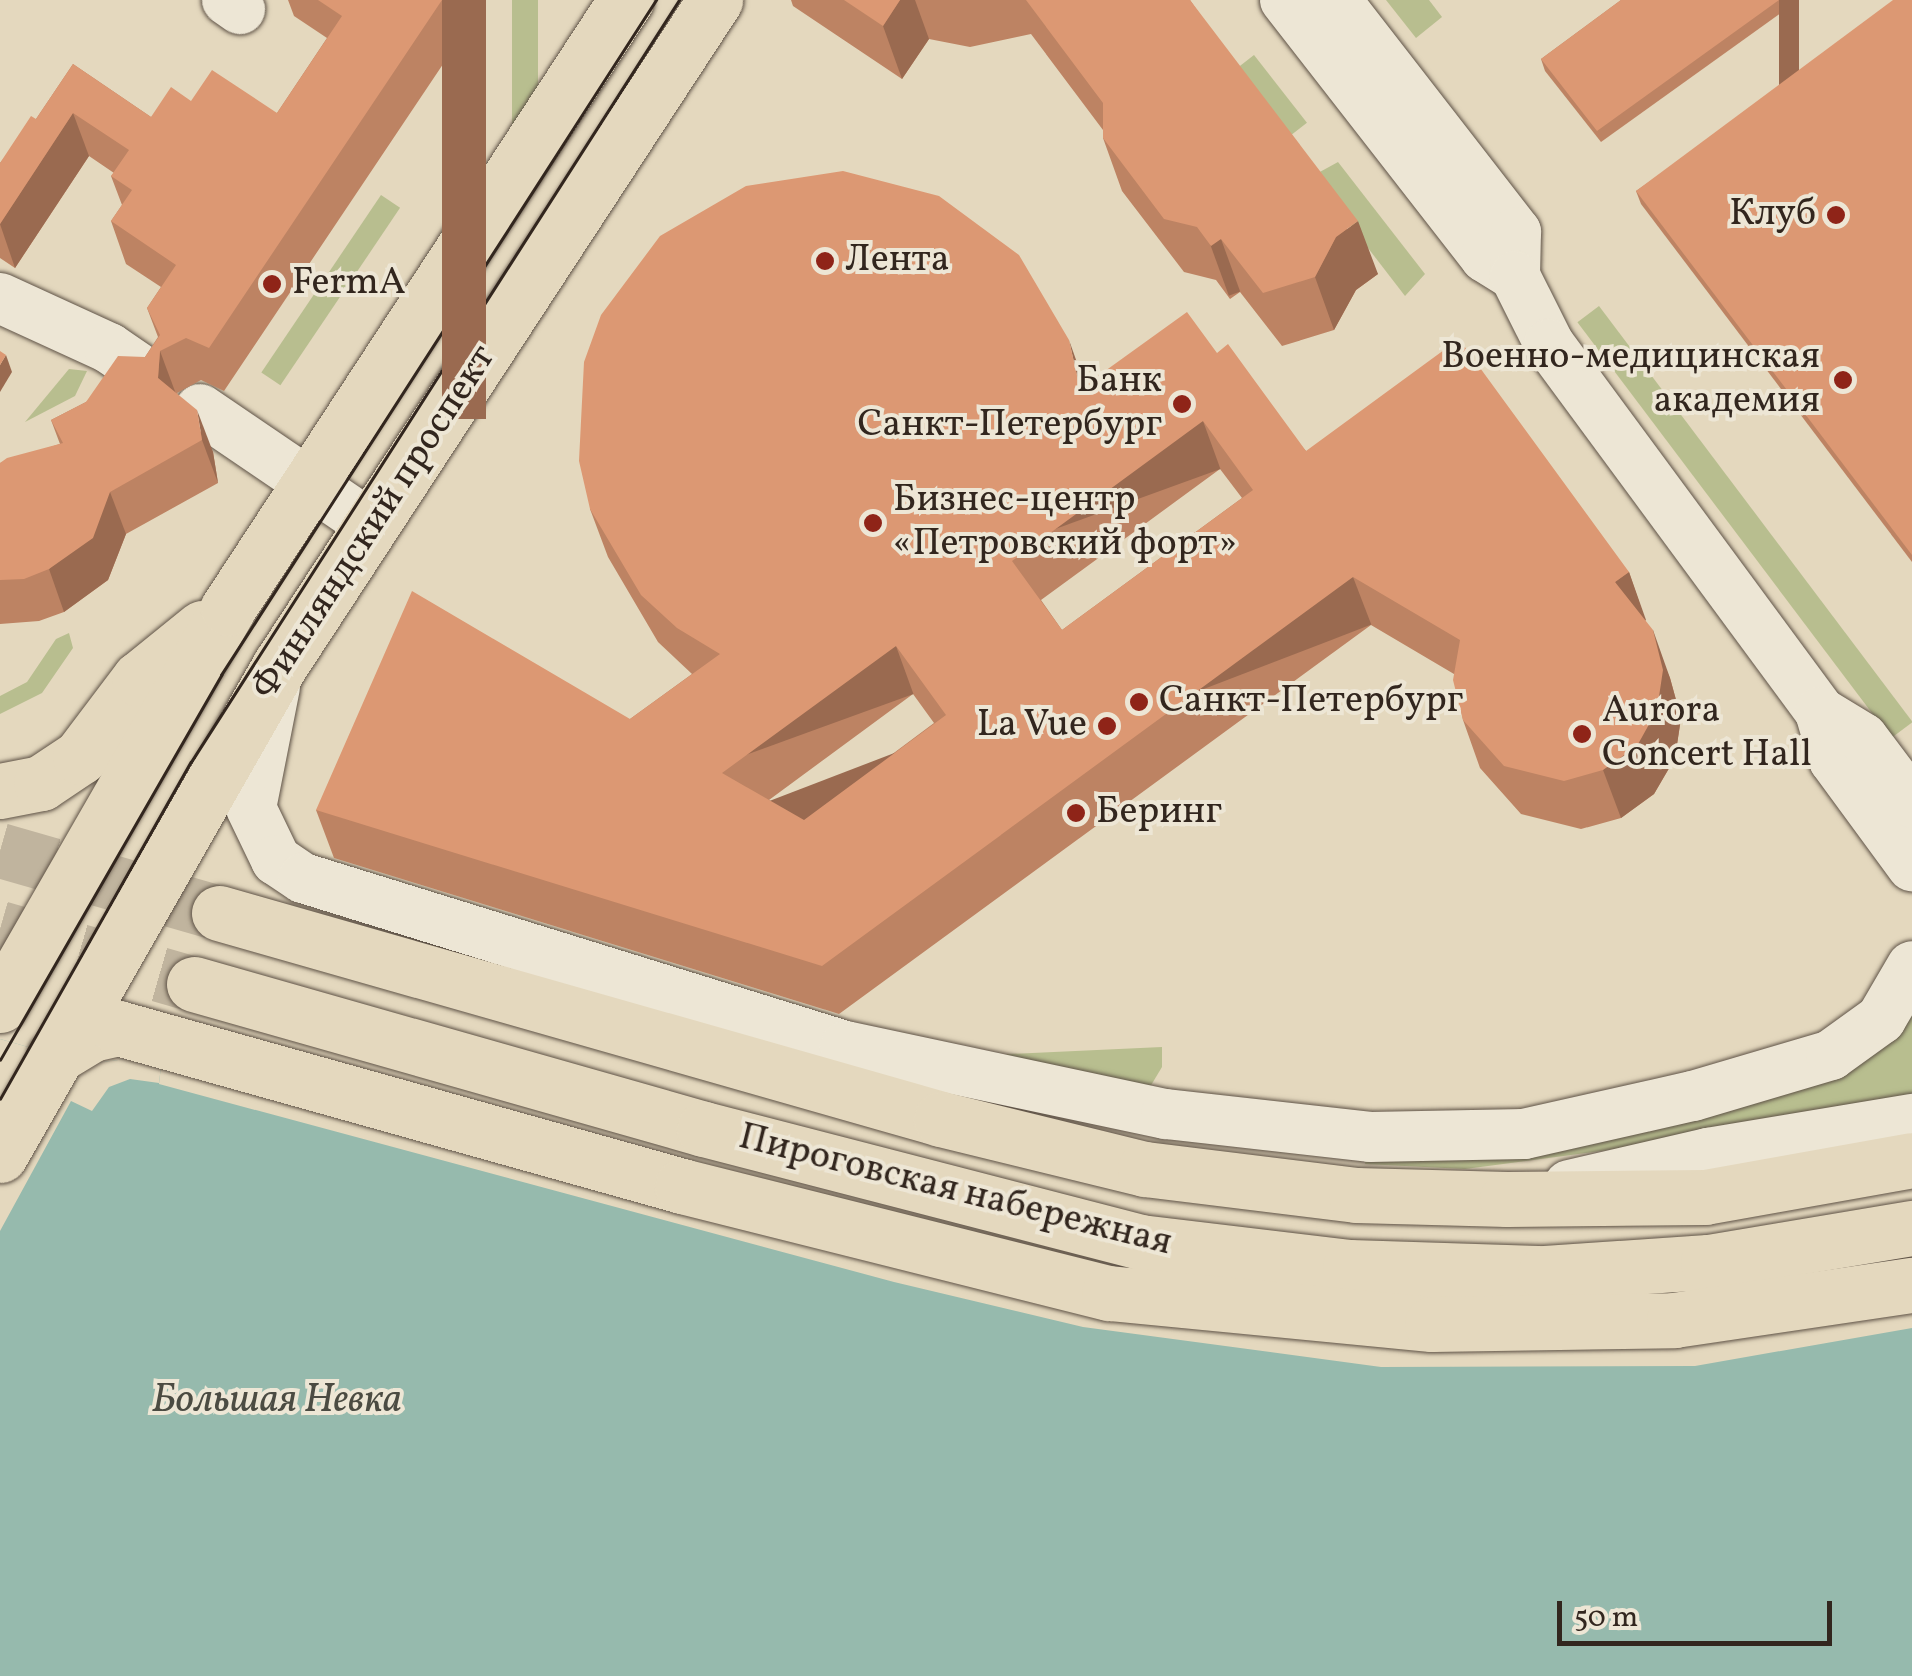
<!DOCTYPE html>
<html>
<head>
<meta charset="utf-8">
<style>
	body { margin:0 }
	#map { position:relative; width:1912px; height:1676px; overflow:hidden; background:#e4d8be; font-family:Vollkorn,serif }
	div>[style] { position:absolute }
	.green>* { inset:0; background:#b8be8f; transform-origin:0 0 }
	.water>* { inset:0; background:#96baad }
	.pier>* { inset:0; background:#e4d8be }
	.major-tunnel>* { height:55px; margin-top:-27.5px; transform-origin:0; background:repeating-linear-gradient(90deg,#c0b49e 0 55px,transparent 0 83px) }
	.roads { filter:drop-shadow(0 0 2px #5e5246) drop-shadow(0 0 2px #5e5246) }
	.minor>* { height:50px; margin:-25px; padding:0 25px; transform-origin:25px; border-radius:25px; background:#ede6d5 }
	.major>* { height:55px; margin:-27.5px; padding:0 27.5px; transform-origin:27.5px; border-radius:27.5px; background:#e4d8be }
	.tram>* { height:2.5px; margin:-1.25px; padding:0 1.25px; transform-origin:1.25px; border-radius:1.25px; background:#32261e }
	.wall>* { inset:0; background:#bd8363 }
	.shaded-wall>* { inset:0; background:#9a6a50; transform-origin:0 0 }
	.building>* { inset:0; background:#dc9873 }
	.dots>* { width:28px; height:28px; translate:-50% -50%; box-sizing:border-box; border:5px solid #ede6d5; border-radius:50% }
	span { translate:-50% -50%; white-space:nowrap; text-align:center; line-height:1.15; -webkit-text-stroke:8px #ede6d5; paint-order:stroke }
	.poi-label { font-size:38px; color:#32261e }
	.right { translate:-100% -50%; text-align:right }
	.left { translate:0 -50%; text-align:left }
	.street-label { font-size:38px; color:#32261e }
	.water-label { font-size:40px; color:#4b4b42; font-style:italic }
	.scale { position:absolute; left:1557px; top:1601px; width:275px; height:45px; box-sizing:border-box; border:5px solid #32261e; border-top:0; padding-left:12px; font-size:30px; line-height:35px; white-space:nowrap; color:#32261e; -webkit-text-stroke:8px #ede6d5; paint-order:stroke }
</style>
</head>
<body>
<div id="map">
	<div class="green">
		<div style="left:512px;top:0;width:26px;height:149px"></div>
		<div style="clip-path:polygon(1386px 0,1429px 0,1442px 17px,1416px 38px)"></div>
		<div style="left:1254px;top:55px;width:86px;height:22px;rotate:52deg"></div>
		<div style="clip-path:polygon(1338px 162px,1425px 274px,1405px 296px,1321px 187px,1318px 173px)"></div>
		<div style="left:381px;top:195px;width:23px;height:214px;rotate:34deg"></div>
		<div style="left:1599px;top:306px;width:521px;height:27px;rotate:53deg"></div>
		<div style="clip-path:polygon(69px 369px,87px 371px,75px 396px,25px 422px)"></div>
		<div style="clip-path:polygon(69px 633px,73px 648px,42px 693px,0 714px,0 696px,27px 682px,56px 639px)"></div>
		<div style="clip-path:polygon(1912px 1010px,1912px 1103px,1811px 1123px,1465px 1169px,1365px 1164px,1366px 1155px,1464px 1159px)"></div>
		<div style="clip-path:polygon(1162px 1047px,1162px 1067px,1150px 1087px,987px 1055px)"></div>
	</div>
	<div class="water">
		<div style="clip-path:polygon(0 1039px,88px 1064px,126px 1059px,161px 1066px,159px 1084px,894px 1282px,1083px 1327px,1381px 1367px,1695px 1366px,1912px 1328px,1912px 1676px,0 1676px)"></div>
	</div>
	<div class="pier">
		<div style="clip-path:polygon(0 1039px,88px 1064px,126px 1059px,161px 1066px,159px 1083px,130px 1079px,109px 1087px,92px 1111px,71px 1101px,0 1231px)"></div>
	</div>
	<div class="major-tunnel">
		<div style="left:0;top:850px;width:228px;rotate:16deg"></div>
		<div style="left:0;top:928px;width:202px;rotate:16.1deg"></div>
	</div>
	<div class="roads">
		<div class="minor">
			<div style="left:227px;top:0;width:16px;rotate:35deg"></div>
			<div style="left:1285px;top:0;width:326px;rotate:52.1deg"></div>
			<div style="left:1485px;top:257px;width:36px;rotate:32deg"></div>
			<div style="left:1336px;top:0;width:294px;rotate:52.2deg"></div>
			<div style="left:1516px;top:232px;width:44px;rotate:91.3deg"></div>
			<div style="left:1515px;top:276px;width:76px;rotate:63.4deg"></div>
			<div style="left:1549px;top:344px;width:457px;rotate:53.6deg"></div>
			<div style="left:1820px;top:712px;width:50px;rotate:73.7deg"></div>
			<div style="left:1834px;top:760px;width:132px;rotate:53.7deg"></div>
			<div style="left:0;top:298px;width:120px;rotate:24.6deg"></div>
			<div style="left:109px;top:348px;width:46px;rotate:34.4deg"></div>
			<div style="left:200px;top:409px;width:207px;rotate:34.2deg"></div>
			<div style="left:275px;top:687px;width:123px;rotate:101.2deg"></div>
			<div style="left:251px;top:808px;width:58px;rotate:64.3deg"></div>
			<div style="left:276px;top:860px;width:32px;rotate:34deg"></div>
			<div style="left:303px;top:878px;width:567px;rotate:17.22deg"></div>
			<div style="left:845px;top:1046px;width:328px;rotate:12deg"></div>
			<div style="left:1166px;top:1114px;width:205px;rotate:6.4deg"></div>
			<div style="left:1370px;top:1137px;width:154px;rotate:-1.1deg"></div>
			<div style="left:1524px;top:1134px;width:173px;rotate:-12.7deg"></div>
			<div style="left:1693px;top:1096px;width:144px;rotate:-16.5deg"></div>
			<div style="left:1831px;top:1055px;width:62px;rotate:-35.8deg"></div>
			<div style="left:1881px;top:1019px;width:61px;rotate:-59.7deg"></div>
			<div style="left:1820px;top:712px;width:50px;rotate:31.2deg"></div>
			<div style="left:1863px;top:738px;width:81px;rotate:53deg"></div>
			<div style="left:1569px;top:1185px;width:143px;rotate:-13deg"></div>
			<div style="left:1708px;top:1153px;width:207px;rotate:-9.5deg"></div>
		</div>
		<div class="major">
			<div style="left:0;top:791px;width:42px;rotate:-11deg"></div>
			<div style="left:41px;top:783px;width:47px;rotate:-33.7deg"></div>
			<div style="left:80px;top:757px;width:98px;rotate:-52.9deg"></div>
			<div style="left:139px;top:679px;width:81px;rotate:-39deg"></div>
			<div style="left:219px;top:913px;width:751px;rotate:15.92deg"></div>
			<div style="left:941px;top:1119px;width:210px;rotate:13.8deg"></div>
			<div style="left:1145px;top:1169px;width:213px;rotate:7deg"></div>
			<div style="left:1356px;top:1195px;width:151px;rotate:1.5deg"></div>
			<div style="left:1507px;top:1199px;width:198px;rotate:-0.6deg"></div>
			<div style="left:1705px;top:1197px;width:210px;rotate:-10.1deg"></div>
			<div style="left:194px;top:984px;width:530px;rotate:15.87deg"></div>
			<div style="left:704px;top:1129px;width:450px;rotate:14.5deg"></div>
			<div style="left:1140px;top:1242px;width:211px;rotate:6.8deg"></div>
			<div style="left:1350px;top:1267px;width:195px;rotate:1.8deg"></div>
			<div style="left:1545px;top:1273px;width:163px;rotate:-3.9deg"></div>
			<div style="left:1708px;top:1262px;width:207px;rotate:-9.5deg"></div>
			<div style="left:0;top:1005px;width:458px;rotate:-60.1deg"></div>
			<div style="left:228px;top:608px;width:727px;rotate:-56.79deg"></div>
			<div style="left:54px;top:1057px;width:44px;rotate:-31.2deg"></div>
			<div style="left:92px;top:1034px;width:27px;rotate:-13deg"></div>
			<div style="left:118px;top:1028px;width:586px;rotate:15.65deg"></div>
			<div style="left:682px;top:1186px;width:440px;rotate:14.1deg"></div>
			<div style="left:1109px;top:1293px;width:324px;rotate:5.5deg"></div>
			<div style="left:1432px;top:1324px;width:242px;rotate:-0.9deg"></div>
			<div style="left:1674px;top:1320px;width:241px;rotate:-8.4deg"></div>
			<div style="left:0;top:1155px;width:564px;rotate:-60.26deg"></div>
			<div style="left:280px;top:665px;width:795px;rotate:-56.81deg"></div>
		</div>
	</div>
	<div class="tram">
		<div style="left:0;top:1060px;width:444px;rotate:-60.1deg"></div>
		<div style="left:221px;top:675px;width:803px;rotate:-57.2deg"></div>
		<div style="left:0;top:1099px;width:387px;rotate:-60.5deg"></div>
		<div style="left:191px;top:762px;width:905px;rotate:-57.36deg"></div>
	</div>
	<div class="wall">
		<div style="clip-path:polygon(288px 0,486px 0,224px 391px,201px 380px,177px 393px,213px 452px,218px 483px,126px 534px,108px 580px,64px 612px,39px 621px,0 624px,0 463px,60px 444px,51px 420px,86px 402px,145px 357px,158px 337px,147px 308px,161px 287px,126px 264px,111px 221px,122px 205px,111px 176px,114px 173px,89px 156px,15px 268px,0 258px,0 163px,36px 119px,73px 64px,151px 117px,191px 101px,277px 113px,327px 38px,294px 16px)"></div>
		<div style="clip-path:polygon(791px 0,1190px 0,1378px 274px,1356px 290px,1334px 330px,1282px 346px,1240px 292px,1230px 299px,1216px 280px,1184px 272px,1122px 191px,1103px 138px,1103px 130px,1031px 34px,970px 47px,929px 39px,902px 79px,793px 6px)"></div>
		<div style="clip-path:polygon(1621px 0,1799px 0,1601px 142px,1545px 71px,1541px 59px)"></div>
		<div style="clip-path:polygon(1912px 0,1912px 562px,1641px 204px,1636px 191px)"></div>
		<div style="clip-path:polygon(evenodd,1217px 353px,1306px 451px,1629px 572px,1645px 620px,1670px 678px,1681px 718px,1675px 758px,1654px 794px,1621px 818px,1581px 829px,1521px 814px,1480px 768px,1463px 720px,1454px 674px,1371px 625px,839px 1014px,334px 858px,316px 810px,630px 719px,692px 674px,658px 642px,608px 557px,590px 509px,1217px 353px,1220px 469px,1242px 498px,1062px 630px,1041px 600px,1220px 469px,1217px 353px,913px 694px,934px 723px,804px 820px,769px 800px,913px 694px)"></div>
	</div>
	<div class="shaded-wall">
		<div style="left:442px;top:0;width:44px;height:419px"></div>
		<div style="clip-path:polygon(900px 0,915px 0,929px 39px,902px 79px,883px 26px)"></div>
		<div style="left:1779px;top:0;width:20px;height:224px"></div>
		<div style="clip-path:polygon(73px 113px,89px 156px,15px 268px,0 224px)"></div>
		<div style="clip-path:polygon(1358px 221px,1378px 274px,1356px 290px,1334px 330px,1315px 277px,1336px 237px)"></div>
		<div style="left:1221px;top:239px;width:56px;height:12px;rotate:70deg"></div>
		<div style="clip-path:polygon(1069px 340px,1086px 388px,1080px 389px)"></div>
		<div style="clip-path:polygon(160px 351px,176px 394px,158px 378px)"></div>
		<div style="clip-path:polygon(6px 355px,12px 372px,0 392px,0 365px)"></div>
		<div style="clip-path:polygon(197px 410px,213px 452px,218px 483px,202px 440px)"></div>
		<div style="left:1203px;top:421px;width:51px;height:237px;rotate:70deg"></div>
		<div style="clip-path:polygon(110px 492px,126px 534px,108px 580px,64px 612px,49px 569px)"></div>
		<div style="clip-path:polygon(1629px 572px,1646px 620px,1633px 630px,1615px 582px)"></div>
		<div style="left:1353px;top:577px;width:51px;height:658px;rotate:69deg"></div>
		<div style="clip-path:polygon(1653px 630px,1670px 678px,1681px 718px,1675px 758px,1654px 794px,1621px 818px,1603px 770px)"></div>
		<div style="left:896px;top:646px;width:51px;height:215px;rotate:70deg"></div>
	</div>
	<div class="building">
		<div style="clip-path:polygon(318px 0,442px 0,209px 348px,186px 338px,160px 351px,158px 378px,197px 410px,202px 440px,110px 492px,93px 538px,49px 569px,24px 579px,0 580px,0 463px,7px 458px,63px 443px,51px 420px,86px 402px,118px 356px,145px 357px,160px 335px,147px 308px,176px 265px,111px 221px,132px 190px,111px 176px,129px 150px,73px 113px,0 224px,0 163px,31px 116px,36px 119px,73px 64px,151px 117px,171px 87px,191px 101px,212px 70px,277px 113px,342px 16px)"></div>
		<div style="clip-path:polygon(844px 0,900px 0,883px 26px)"></div>
		<div style="clip-path:polygon(1026px 0,1190px 0,1358px 221px,1336px 237px,1315px 277px,1263px 293px,1221px 239px,1211px 246px,1197px 227px,1164px 219px,1103px 138px,1103px 103px)"></div>
		<div style="clip-path:polygon(1621px 0,1779px 0,1597px 131px,1541px 59px)"></div>
		<div style="clip-path:polygon(1893px 0,1912px 0,1912px 555px,1636px 191px)"></div>
		<div style="clip-path:polygon(evenodd,843px 171px,939px 196px,1019px 255px,1069px 340px,1080px 389px,1187px 312px,1217px 353px,1228px 344px,1306px 451px,1459px 339px,1629px 572px,1615px 582px,1653px 630px,1663px 670px,1657px 710px,1637px 746px,1603px 770px,1564px 781px,1504px 766px,1463px 720px,1453px 680px,1460px 640px,1353px 577px,822px 966px,316px 810px,412px 591px,630px 719px,720px 654px,677px 628px,641px 595px,590px 509px,579px 461px,584px 362px,601px 315px,660px 236px,746px 186px,843px 171px,1203px 421px,1253px 490px,1062px 630px,1012px 561px,1203px 421px,843px 171px,896px 646px,946px 715px,804px 820px,722px 773px,896px 646px)"></div>
		<div style="clip-path:polygon(0 351px,6px 355px,0 365px)"></div>
	</div>
	<div class="dots">
		<div style="left:1836px;top:215px;background:#8f2418"></div>
		<div style="left:825px;top:261px;background:#8f2418"></div>
		<div style="left:272px;top:284px;background:#8f2418"></div>
		<div style="left:1843px;top:380px;background:#8f2418"></div>
		<div style="left:1182px;top:404px;background:#8f2418"></div>
		<div style="left:873px;top:523px;background:#8f2418"></div>
		<div style="left:1139px;top:702px;background:#8f2418"></div>
		<div style="left:1107px;top:726px;background:#8f2418"></div>
		<div style="left:1582px;top:734px;background:#8f2418"></div>
		<div style="left:1076px;top:813px;background:#8f2418"></div>
	</div>
	<div class="poi-label">
		<span class="right" style="left:1816px;top:215px">Клуб</span>
		<span class="left" style="left:845px;top:261px">Лента</span>
		<span class="left" style="left:292px;top:284px">FermA</span>
		<span class="right" style="left:1820px;top:380px">Военно-медицинская<br>академия</span>
		<span class="right" style="left:1162px;top:404px">Банк<br>Санкт-Петербург</span>
		<span class="left" style="left:893px;top:523px">Бизнес-центр<br>«Петровский форт»</span>
		<span class="left" style="left:1159px;top:702px">Санкт-Петербург</span>
		<span class="left" style="left:1602px;top:734px">Aurora<br>Concert Hall</span>
		<span class="right" style="left:1087px;top:726px">La Vue</span>
		<span class="left" style="left:1096px;top:813px">Беринг</span>
	</div>
	<div class="street-label">
		<span style="left:375px;top:523px;rotate:-57deg">Финляндский проспект</span>
		<span style="left:955px;top:1191px;rotate:14deg">Пироговская набережная</span>
	</div>
	<div class="water-label">
		<span style="left:277px;top:1401px">Большая Невка</span>
	</div>
	<div class="scale">50 m</div>
</div>
</body>
</html>
